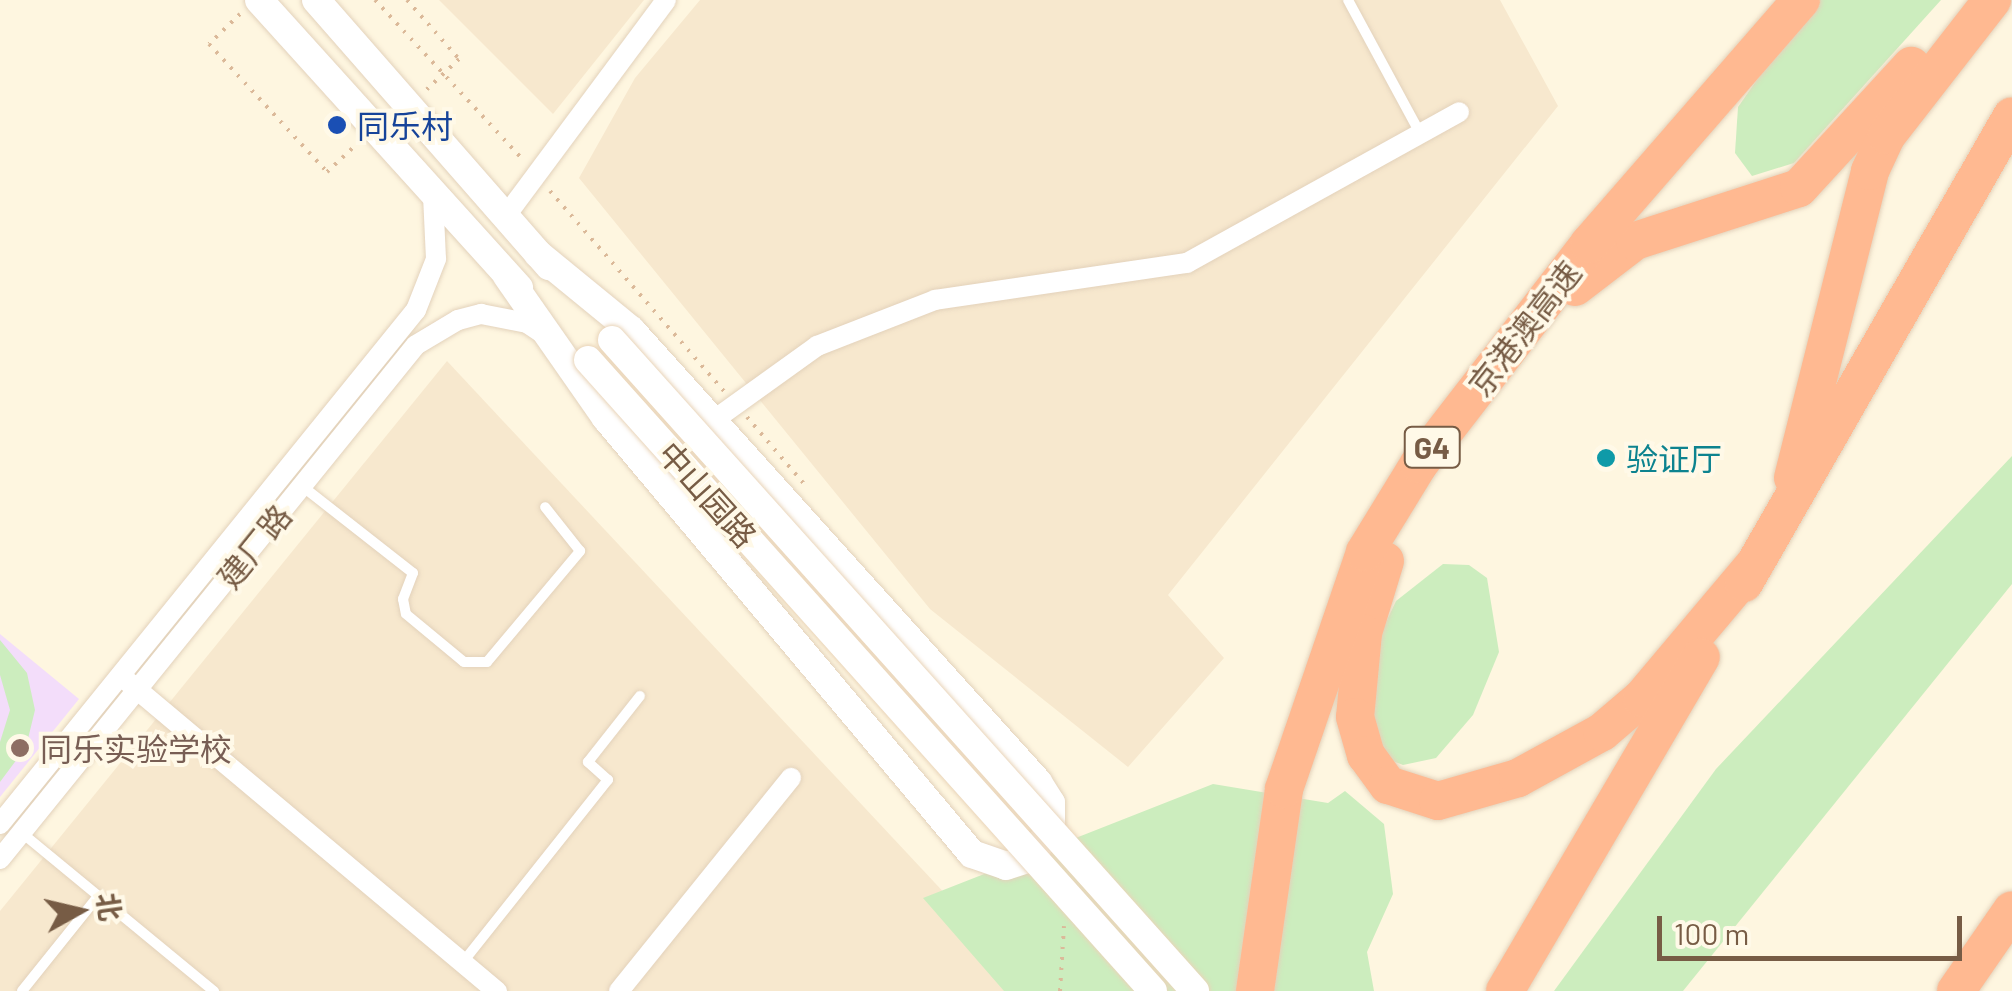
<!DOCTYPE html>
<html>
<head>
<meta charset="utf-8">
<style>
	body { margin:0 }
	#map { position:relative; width:2012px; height:991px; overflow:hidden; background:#fef6e0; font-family:Barlow,"Noto Sans SC",sans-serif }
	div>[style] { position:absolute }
	.residential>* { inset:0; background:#f7e8ce }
	.education>* { inset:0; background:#f3ddfa }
	.green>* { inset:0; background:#ccedbe }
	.path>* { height:4px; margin-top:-2px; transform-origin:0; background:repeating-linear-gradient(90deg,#dbb999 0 2.5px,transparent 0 10.5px) }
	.roads { filter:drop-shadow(0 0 2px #e3d2bb) drop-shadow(0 0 2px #e3d2bb) }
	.service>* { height:10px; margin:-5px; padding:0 5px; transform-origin:5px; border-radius:5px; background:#fff }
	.minor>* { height:20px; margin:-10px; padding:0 10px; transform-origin:10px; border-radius:10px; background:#fff }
	.secondary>* { height:28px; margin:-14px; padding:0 14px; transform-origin:14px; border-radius:14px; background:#fff }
	.motorway>* { height:38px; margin:-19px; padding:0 19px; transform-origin:19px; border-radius:19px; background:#ffb991 }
	.bridges { filter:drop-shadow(0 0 2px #e9d4b9) drop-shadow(0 0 2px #e9d4b9) }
	.secondary-bridge>* { height:28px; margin:-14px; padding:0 14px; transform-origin:14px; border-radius:14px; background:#fff }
	.dots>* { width:28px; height:28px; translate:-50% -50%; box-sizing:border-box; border:5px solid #fff9e8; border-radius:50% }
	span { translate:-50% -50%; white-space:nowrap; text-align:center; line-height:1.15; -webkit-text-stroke:8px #fff9e8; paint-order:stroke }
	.shield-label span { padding:2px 8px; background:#fff9e8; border:2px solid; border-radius:8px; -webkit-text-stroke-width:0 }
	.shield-label { font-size:30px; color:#775c45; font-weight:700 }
	.transit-label { font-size:32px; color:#164399 }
	.left { translate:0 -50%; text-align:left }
	.street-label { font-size:32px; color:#775c45 }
	.culture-label { font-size:32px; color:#0d838f }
	.education-label { font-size:32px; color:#785e54 }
	.north { position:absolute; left:30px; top:861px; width:100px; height:100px; -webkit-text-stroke:8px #fff9e8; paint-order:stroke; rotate:82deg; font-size:28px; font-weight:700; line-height:40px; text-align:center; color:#775c45 }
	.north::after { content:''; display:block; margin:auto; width:35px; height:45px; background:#775c45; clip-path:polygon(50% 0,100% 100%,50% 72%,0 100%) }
	.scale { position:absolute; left:1657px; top:916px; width:305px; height:45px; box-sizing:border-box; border:5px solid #775c45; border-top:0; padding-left:12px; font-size:30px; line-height:35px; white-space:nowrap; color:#775c45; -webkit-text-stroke:8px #fff9e8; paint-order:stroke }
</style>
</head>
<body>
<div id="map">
	<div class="residential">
		<div style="clip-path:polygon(439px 0,644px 0,553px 114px)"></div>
		<div style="clip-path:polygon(700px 0,1500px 0,1558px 106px,1168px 595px,1224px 658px,1128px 767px,930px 609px,579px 178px,635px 78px)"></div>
		<div style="clip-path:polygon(447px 361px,1036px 991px,0 991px,0 911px)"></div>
	</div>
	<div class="education">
		<div style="clip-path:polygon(0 634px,79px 699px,0 797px)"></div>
	</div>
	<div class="green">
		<div style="clip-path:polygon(1813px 0,1941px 0,1794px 163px,1752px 176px,1735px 153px,1738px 107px)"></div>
		<div style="clip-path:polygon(2012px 456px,2012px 584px,1683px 991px,1554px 991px,1716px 769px)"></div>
		<div style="clip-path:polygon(1443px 564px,1469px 565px,1487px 578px,1499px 652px,1473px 715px,1436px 758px,1403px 765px,1385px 758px,1366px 717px,1367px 662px,1396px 601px)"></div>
		<div style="clip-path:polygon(0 640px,27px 673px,35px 710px,26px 747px,0 782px,0 742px,10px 710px,0 675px)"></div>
		<div style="clip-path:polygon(1213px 784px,1328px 803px,1345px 791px,1384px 824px,1393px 894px,1367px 952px,1374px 991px,1004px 991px,923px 898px)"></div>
	</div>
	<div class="path">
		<div style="left:375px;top:0;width:219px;rotate:47.2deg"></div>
		<div style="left:407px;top:0;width:79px;rotate:48.6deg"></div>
		<div style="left:459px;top:59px;width:47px;rotate:136.7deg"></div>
		<div style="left:240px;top:14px;width:43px;rotate:135.9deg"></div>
		<div style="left:209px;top:44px;width:174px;rotate:47.3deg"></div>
		<div style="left:327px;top:172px;width:44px;rotate:-43.2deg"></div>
		<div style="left:550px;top:191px;width:265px;rotate:49deg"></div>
		<div style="left:747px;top:417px;width:91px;rotate:49.5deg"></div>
		<div style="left:1060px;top:991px;width:65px;rotate:-86.5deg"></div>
	</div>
	<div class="roads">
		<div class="service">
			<div style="left:1348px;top:0;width:151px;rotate:61.6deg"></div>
			<div style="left:302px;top:486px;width:141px;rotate:38.1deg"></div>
			<div style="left:413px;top:573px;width:28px;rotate:111deg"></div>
			<div style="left:403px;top:599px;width:15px;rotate:79deg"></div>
			<div style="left:406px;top:614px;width:75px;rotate:39.6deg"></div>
			<div style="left:464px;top:662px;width:23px"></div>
			<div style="left:487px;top:662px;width:145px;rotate:-50deg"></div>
			<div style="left:580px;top:551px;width:56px;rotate:-128.5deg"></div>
			<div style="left:22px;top:833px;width:249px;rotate:39.5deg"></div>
			<div style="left:463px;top:962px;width:233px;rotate:-51.5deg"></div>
			<div style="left:608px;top:780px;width:27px;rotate:-138deg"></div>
			<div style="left:588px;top:762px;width:84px;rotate:-51.8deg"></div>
			<div style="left:22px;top:991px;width:122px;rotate:-51.3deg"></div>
		</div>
		<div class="minor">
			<div style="left:505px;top:217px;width:270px;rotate:-53.4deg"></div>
			<div style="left:714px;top:420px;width:127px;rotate:-35.7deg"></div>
			<div style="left:817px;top:346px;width:127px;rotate:-21.3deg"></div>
			<div style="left:935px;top:300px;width:255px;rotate:-8.4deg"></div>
			<div style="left:1187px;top:263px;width:311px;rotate:-29deg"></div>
			<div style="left:127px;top:681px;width:483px;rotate:40deg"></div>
			<div style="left:0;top:824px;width:661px;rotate:-51.02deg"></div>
			<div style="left:416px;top:310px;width:55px;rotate:-68.6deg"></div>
			<div style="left:436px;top:259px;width:64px;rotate:-92.7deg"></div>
			<div style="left:0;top:859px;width:661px;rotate:-51.02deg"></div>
			<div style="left:416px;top:345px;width:49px;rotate:-30.8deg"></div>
			<div style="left:458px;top:320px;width:24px;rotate:-15deg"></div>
			<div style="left:481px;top:314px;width:47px;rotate:11.1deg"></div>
			<div style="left:527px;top:323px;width:22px;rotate:34deg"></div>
			<div style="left:619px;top:991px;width:274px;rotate:-51.1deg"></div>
		</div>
		<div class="secondary">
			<div style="left:259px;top:0;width:388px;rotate:47.9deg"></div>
			<div style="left:316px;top:0;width:354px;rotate:48.8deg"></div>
			<div style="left:507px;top:276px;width:173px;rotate:55.1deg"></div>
			<div style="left:606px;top:418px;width:569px;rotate:49.99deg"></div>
			<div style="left:972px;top:854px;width:36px;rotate:19deg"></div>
			<div style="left:1006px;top:866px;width:25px;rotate:-18deg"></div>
			<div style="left:1030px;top:858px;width:37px;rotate:-55deg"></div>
			<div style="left:1051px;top:828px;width:25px;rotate:-90deg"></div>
			<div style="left:1051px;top:803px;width:25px;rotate:-122deg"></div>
			<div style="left:1038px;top:782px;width:608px;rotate:-132deg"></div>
			<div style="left:631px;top:330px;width:120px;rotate:-140.7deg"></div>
		</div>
		<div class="motorway">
			<div style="left:1575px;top:287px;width:76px;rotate:-37.5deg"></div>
			<div style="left:1635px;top:241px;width:172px;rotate:-17.9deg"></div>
			<div style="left:1799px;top:188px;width:166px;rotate:-47.4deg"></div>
			<div style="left:1793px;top:478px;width:317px;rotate:-75.9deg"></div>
			<div style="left:1870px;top:171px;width:40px;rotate:-65deg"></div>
			<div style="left:1887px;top:135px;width:171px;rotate:-52.1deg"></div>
			<div style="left:1385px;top:561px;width:75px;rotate:107deg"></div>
			<div style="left:1363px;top:633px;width:84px;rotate:95.4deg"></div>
			<div style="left:1355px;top:717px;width:40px;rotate:74deg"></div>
			<div style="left:1366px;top:755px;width:37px;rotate:54deg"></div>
			<div style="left:1388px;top:785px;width:52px;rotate:17.7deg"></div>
			<div style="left:1438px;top:801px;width:83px;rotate:-16deg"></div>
			<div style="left:1518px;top:778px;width:96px;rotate:-28.7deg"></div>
			<div style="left:1602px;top:732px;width:52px;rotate:-40.4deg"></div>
			<div style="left:1642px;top:698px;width:175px;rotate:-49.9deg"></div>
			<div style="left:1744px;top:583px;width:538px;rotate:-60.15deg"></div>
			<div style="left:1255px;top:991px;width:204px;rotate:-81.8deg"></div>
			<div style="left:1284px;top:789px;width:250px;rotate:-71.1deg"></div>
			<div style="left:1365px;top:552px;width:103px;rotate:-58.5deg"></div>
			<div style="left:1419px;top:464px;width:278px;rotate:-52.3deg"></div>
			<div style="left:1589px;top:244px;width:323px;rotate:-49deg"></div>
			<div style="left:1505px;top:991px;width:387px;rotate:-59.6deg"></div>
			<div style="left:1956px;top:991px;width:98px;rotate:-55.3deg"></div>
		</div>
	</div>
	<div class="bridges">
		<div class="secondary-bridge">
			<div style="left:612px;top:340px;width:874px;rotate:48.15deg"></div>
			<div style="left:588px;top:360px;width:847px;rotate:48.16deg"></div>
		</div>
	</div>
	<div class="dots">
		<div style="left:337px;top:125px;background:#1a4fb4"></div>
		<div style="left:1606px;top:458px;background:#0f9aa8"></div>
		<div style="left:20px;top:748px;background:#8d6e63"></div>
	</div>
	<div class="shield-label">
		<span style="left:1432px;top:447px">G4</span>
	</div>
	<div class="transit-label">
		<span class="left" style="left:357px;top:125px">同乐村</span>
	</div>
	<div class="street-label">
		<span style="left:1524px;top:328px;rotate:-52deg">京港澳高速</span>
		<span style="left:708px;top:494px;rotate:48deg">中山园路</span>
		<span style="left:254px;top:546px;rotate:-51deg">建厂路</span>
	</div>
	<div class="culture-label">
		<span class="left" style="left:1626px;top:458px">验证厅</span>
	</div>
	<div class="education-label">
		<span class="left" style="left:40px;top:748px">同乐实验学校</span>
	</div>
	<div class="north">北</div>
	<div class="scale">100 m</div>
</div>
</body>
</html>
